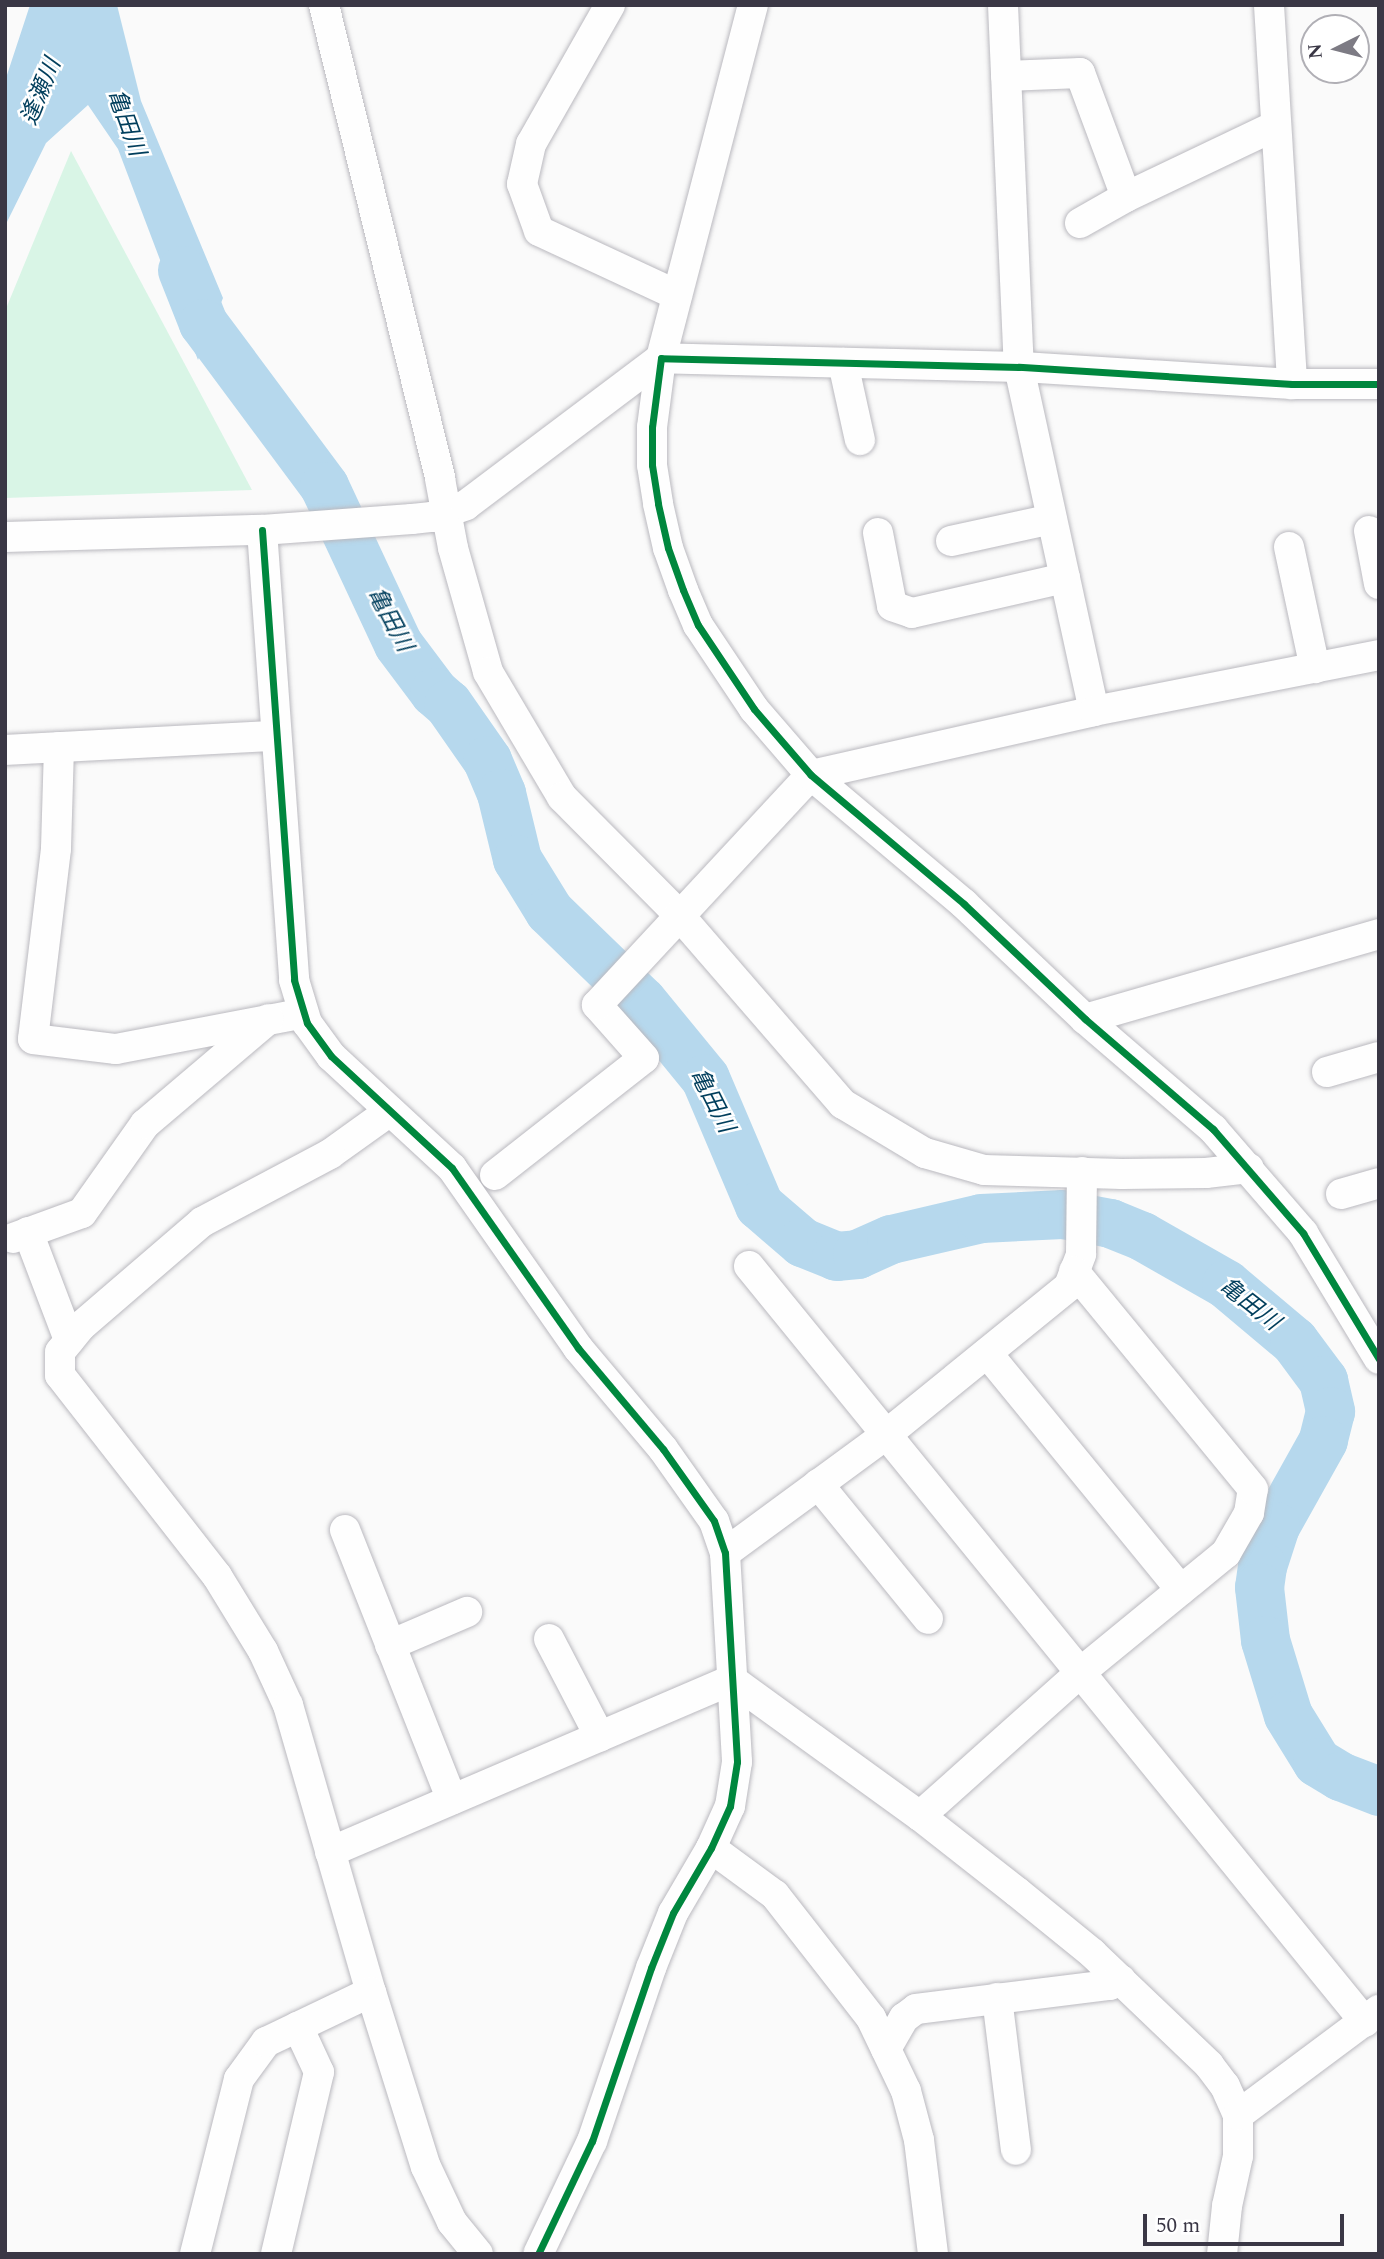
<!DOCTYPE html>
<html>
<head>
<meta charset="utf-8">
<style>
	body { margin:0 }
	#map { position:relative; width:1384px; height:2259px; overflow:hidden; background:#fafafa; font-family:Spectral,"Noto Sans JP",serif }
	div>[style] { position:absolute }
	.green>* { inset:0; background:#d9f5e6 }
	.water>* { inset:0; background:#b6d8ed }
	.river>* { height:49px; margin:-24.5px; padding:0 24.5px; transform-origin:24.5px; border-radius:24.5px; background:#b6d8ed }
	.roads { filter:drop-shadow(0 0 2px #bab9bf) drop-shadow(0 0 2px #bab9bf) }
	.minor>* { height:30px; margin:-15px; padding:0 15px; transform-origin:15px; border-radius:15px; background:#fefefe }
	.cycleway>* { height:7px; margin:-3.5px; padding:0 3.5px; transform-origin:3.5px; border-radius:3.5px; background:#00873e }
	span { translate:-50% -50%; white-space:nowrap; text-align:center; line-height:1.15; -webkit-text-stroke:5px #fff; paint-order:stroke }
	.water-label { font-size:23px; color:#003e5c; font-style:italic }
	.frame { position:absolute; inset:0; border:7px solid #3a3745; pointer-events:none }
	.north { position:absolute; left:1300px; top:14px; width:70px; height:70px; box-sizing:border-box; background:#fff; border:2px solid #b0afb5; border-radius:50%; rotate:264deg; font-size:19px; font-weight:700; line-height:28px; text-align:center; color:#3a3745 }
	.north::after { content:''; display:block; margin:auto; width:24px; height:32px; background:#7d7b84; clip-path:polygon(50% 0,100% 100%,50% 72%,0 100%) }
	.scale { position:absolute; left:1143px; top:2214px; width:201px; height:32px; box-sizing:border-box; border:4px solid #3a3745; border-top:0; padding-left:9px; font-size:21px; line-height:24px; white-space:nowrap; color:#3a3745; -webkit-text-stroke:5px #fff; paint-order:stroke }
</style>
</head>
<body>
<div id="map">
	<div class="green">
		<div style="clip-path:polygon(71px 151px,252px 490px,5px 498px,5px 311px)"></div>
	</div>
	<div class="water">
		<div style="clip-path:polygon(30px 5px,117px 5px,141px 101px,223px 298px,198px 360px,118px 149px,88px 105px,46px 143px,5px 226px,5px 81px)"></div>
	</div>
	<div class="river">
		<div style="left:182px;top:270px;width:57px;rotate:68.4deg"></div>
		<div style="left:203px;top:323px;width:203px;rotate:53.4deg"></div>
		<div style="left:324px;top:486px;width:174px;rotate:64.9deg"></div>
		<div style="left:398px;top:644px;width:60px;rotate:53.1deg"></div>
		<div style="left:434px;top:692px;width:18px;rotate:41deg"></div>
		<div style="left:448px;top:704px;width:68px;rotate:55.1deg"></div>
		<div style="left:487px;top:760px;width:36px;rotate:67deg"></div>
		<div style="left:501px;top:793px;width:68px;rotate:76.4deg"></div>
		<div style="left:517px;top:859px;width:61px;rotate:58.4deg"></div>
		<div style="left:549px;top:911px;width:129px;rotate:44.1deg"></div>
		<div style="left:642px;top:1001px;width:99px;rotate:50.7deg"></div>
		<div style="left:705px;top:1078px;width:138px;rotate:67deg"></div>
		<div style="left:759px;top:1205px;width:57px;rotate:40.7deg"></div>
		<div style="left:802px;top:1242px;width:37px;rotate:22deg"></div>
		<div style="left:836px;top:1256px;width:21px;rotate:-5deg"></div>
		<div style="left:857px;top:1254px;width:37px;rotate:-24deg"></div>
		<div style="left:891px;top:1239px;width:92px;rotate:-13.1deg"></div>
		<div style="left:981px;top:1218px;width:81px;rotate:-2.8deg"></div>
		<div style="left:1062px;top:1214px;width:49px;rotate:10.6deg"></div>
		<div style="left:1110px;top:1223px;width:35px;rotate:22deg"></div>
		<div style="left:1142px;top:1236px;width:97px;rotate:29.7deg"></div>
		<div style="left:1226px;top:1284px;width:89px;rotate:40deg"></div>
		<div style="left:1294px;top:1341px;width:49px;rotate:53.4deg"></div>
		<div style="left:1323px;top:1380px;width:32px;rotate:77deg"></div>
		<div style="left:1330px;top:1411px;width:30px;rotate:104deg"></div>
		<div style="left:1323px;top:1440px;width:98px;rotate:119.2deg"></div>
		<div style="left:1275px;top:1526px;width:42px;rotate:108deg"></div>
		<div style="left:1262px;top:1566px;width:21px;rotate:98deg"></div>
		<div style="left:1259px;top:1587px;width:53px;rotate:83.5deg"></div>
		<div style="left:1265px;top:1640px;width:78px;rotate:73deg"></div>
		<div style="left:1288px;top:1715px;width:55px;rotate:58.3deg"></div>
		<div style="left:1317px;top:1762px;width:27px;rotate:31deg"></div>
		<div style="left:1340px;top:1776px;width:42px;rotate:21deg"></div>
	</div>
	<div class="roads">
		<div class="minor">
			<div style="left:324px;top:5px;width:488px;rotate:76.2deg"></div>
			<div style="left:440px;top:479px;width:70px;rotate:79.3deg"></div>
			<div style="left:453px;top:548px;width:129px;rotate:74.2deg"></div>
			<div style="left:488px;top:672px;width:145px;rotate:59.4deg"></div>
			<div style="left:562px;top:797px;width:166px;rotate:45.2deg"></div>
			<div style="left:679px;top:915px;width:250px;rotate:49.1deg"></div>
			<div style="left:843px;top:1104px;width:96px;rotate:30.9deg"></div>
			<div style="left:925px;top:1153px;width:61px;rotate:16.1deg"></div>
			<div style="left:984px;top:1170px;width:138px;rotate:1.7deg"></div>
			<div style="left:1122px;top:1174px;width:84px;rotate:-0.7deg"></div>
			<div style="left:1206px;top:1173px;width:43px;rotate:-6.6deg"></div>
			<div style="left:610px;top:5px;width:160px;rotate:119.6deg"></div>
			<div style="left:531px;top:144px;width:41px;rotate:102.7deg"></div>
			<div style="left:522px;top:184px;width:50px;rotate:70.1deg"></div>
			<div style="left:539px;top:231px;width:152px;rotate:24.9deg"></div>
			<div style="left:1003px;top:5px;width:362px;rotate:87.5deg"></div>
			<div style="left:1019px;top:367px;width:352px;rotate:77.7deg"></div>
			<div style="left:1269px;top:5px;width:380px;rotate:86.5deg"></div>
			<div style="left:1006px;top:76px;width:74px;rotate:-2.3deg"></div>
			<div style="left:1080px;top:73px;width:132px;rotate:69.6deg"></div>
			<div style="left:1080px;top:223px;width:53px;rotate:-29.5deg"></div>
			<div style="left:1126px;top:197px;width:165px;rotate:-25.5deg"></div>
			<div style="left:843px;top:363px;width:79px;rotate:77.6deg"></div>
			<div style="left:1379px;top:384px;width:87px;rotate:180deg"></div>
			<div style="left:1292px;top:384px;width:274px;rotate:-176.4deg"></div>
			<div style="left:1019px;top:367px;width:358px;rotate:-178.6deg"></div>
			<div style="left:661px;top:358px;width:70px;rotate:97.4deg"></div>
			<div style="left:652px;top:427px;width:38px;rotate:90deg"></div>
			<div style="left:652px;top:465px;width:39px;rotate:81deg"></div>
			<div style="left:658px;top:504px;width:45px;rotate:77.2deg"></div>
			<div style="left:668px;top:548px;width:45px;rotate:70.3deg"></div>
			<div style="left:683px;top:590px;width:38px;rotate:67deg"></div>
			<div style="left:698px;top:625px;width:101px;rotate:56.3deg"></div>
			<div style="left:754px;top:709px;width:87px;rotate:49.2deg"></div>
			<div style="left:811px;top:775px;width:200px;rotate:40.1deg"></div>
			<div style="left:964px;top:904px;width:167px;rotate:43.5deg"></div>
			<div style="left:1085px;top:1019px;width:169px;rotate:40.7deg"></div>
			<div style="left:1213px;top:1129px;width:138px;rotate:49.1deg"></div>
			<div style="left:1303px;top:1233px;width:147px;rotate:58.9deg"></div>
			<div style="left:262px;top:530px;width:451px;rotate:85.9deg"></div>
			<div style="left:294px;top:980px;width:45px;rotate:73.2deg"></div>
			<div style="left:307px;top:1023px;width:41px;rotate:54deg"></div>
			<div style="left:331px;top:1056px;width:165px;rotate:42.8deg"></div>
			<div style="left:452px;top:1168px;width:220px;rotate:55deg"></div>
			<div style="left:578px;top:1348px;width:132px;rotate:49.9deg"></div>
			<div style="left:663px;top:1449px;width:88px;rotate:54.7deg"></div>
			<div style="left:714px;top:1521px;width:34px;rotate:71deg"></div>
			<div style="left:725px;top:1553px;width:209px;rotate:86.7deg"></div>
			<div style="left:737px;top:1762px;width:45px;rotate:99deg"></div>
			<div style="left:730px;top:1806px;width:46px;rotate:114.3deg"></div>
			<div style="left:711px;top:1848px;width:75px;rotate:120.3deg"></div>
			<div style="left:673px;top:1913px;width:59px;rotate:111.8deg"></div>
			<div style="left:651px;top:1968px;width:183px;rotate:108.8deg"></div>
			<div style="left:592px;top:2141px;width:125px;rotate:115.5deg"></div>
			<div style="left:1369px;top:531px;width:54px;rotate:79.3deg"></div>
			<div style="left:878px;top:533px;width:74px;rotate:79.1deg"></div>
			<div style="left:892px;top:606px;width:21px;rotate:19deg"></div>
			<div style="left:912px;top:613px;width:157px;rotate:-12.9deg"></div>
			<div style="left:5px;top:537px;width:257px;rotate:-1.6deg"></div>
			<div style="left:262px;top:530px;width:150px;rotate:-4.2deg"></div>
			<div style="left:412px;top:519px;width:20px;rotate:-6deg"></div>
			<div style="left:432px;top:517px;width:36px;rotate:-19deg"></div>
			<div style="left:466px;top:505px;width:244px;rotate:-37deg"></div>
			<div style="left:661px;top:358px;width:365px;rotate:-75.4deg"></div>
			<div style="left:951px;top:541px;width:103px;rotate:-12.3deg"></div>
			<div style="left:1289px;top:547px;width:124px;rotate:77.9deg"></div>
			<div style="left:59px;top:747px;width:102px;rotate:91.7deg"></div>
			<div style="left:56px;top:849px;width:191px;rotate:96.9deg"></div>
			<div style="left:33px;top:1039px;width:84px;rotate:6.9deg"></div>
			<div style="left:116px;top:1049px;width:191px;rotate:-10.8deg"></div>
			<div style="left:5px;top:750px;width:270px;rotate:-3deg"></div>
			<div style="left:1085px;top:1019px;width:306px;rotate:-16.1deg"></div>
			<div style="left:1327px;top:1072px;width:54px;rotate:-16.1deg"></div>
			<div style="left:390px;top:1111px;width:74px;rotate:144.4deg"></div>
			<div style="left:330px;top:1154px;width:145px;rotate:152deg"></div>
			<div style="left:202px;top:1222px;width:160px;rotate:139.3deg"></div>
			<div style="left:81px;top:1326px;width:33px;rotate:129deg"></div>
			<div style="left:60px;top:1352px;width:23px;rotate:90deg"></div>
			<div style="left:60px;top:1375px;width:255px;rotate:52deg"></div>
			<div style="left:217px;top:1576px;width:88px;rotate:58.5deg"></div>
			<div style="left:263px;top:1651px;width:60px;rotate:65.2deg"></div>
			<div style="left:288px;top:1705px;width:299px;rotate:73.9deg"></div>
			<div style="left:371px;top:1992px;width:183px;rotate:72.6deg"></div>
			<div style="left:426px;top:2167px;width:61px;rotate:64.7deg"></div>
			<div style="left:452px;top:2222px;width:41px;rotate:50.9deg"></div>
			<div style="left:495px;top:1175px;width:189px;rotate:-38.1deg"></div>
			<div style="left:644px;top:1058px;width:71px;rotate:-131.6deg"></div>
			<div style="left:597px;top:1005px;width:314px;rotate:-47.1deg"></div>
			<div style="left:811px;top:775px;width:290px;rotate:-12.7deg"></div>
			<div style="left:1094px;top:711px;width:290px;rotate:-11.1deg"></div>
			<div style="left:1341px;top:1194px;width:40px;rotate:-16deg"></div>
			<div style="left:28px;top:1232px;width:116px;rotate:69.2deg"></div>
			<div style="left:13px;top:1238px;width:73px;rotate:-19.9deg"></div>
			<div style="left:82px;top:1213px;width:109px;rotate:-54.7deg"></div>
			<div style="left:145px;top:1124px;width:162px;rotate:-40.3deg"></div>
			<div style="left:749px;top:1266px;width:975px;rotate:50.83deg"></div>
			<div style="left:987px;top:1353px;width:306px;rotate:50.7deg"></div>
			<div style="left:818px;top:1484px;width:174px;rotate:50.8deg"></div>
			<div style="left:345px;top:1530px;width:290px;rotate:68.4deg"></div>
			<div style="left:725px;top:1553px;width:201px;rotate:-36.3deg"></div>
			<div style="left:887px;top:1434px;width:235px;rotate:-39.1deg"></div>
			<div style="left:1069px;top:1286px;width:34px;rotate:-69deg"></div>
			<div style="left:1081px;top:1254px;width:82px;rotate:-89.3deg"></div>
			<div style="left:549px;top:1639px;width:110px;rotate:62.5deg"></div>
			<div style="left:390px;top:1645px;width:84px;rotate:-23.2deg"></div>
			<div style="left:920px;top:1816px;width:217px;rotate:-41.8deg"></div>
			<div style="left:1082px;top:1671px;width:186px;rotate:-39.3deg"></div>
			<div style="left:1226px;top:1553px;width:46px;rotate:-60.1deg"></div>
			<div style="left:1249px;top:1513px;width:24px;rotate:-81deg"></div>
			<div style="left:1253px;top:1489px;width:282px;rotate:-129.4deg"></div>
			<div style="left:711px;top:1848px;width:79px;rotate:36.3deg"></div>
			<div style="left:775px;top:1895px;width:156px;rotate:52deg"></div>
			<div style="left:871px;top:2018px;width:81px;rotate:64.4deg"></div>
			<div style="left:906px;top:2091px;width:51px;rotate:75.1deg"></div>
			<div style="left:919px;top:2140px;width:115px;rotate:83deg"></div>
			<div style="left:330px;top:1852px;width:437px;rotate:-23.2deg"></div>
			<div style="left:732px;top:1680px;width:232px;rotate:35.9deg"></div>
			<div style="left:920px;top:1816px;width:123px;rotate:38.1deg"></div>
			<div style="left:1017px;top:1892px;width:97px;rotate:39.1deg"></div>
			<div style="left:1092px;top:1953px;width:162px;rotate:43.7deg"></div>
			<div style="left:1209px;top:2065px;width:26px;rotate:53deg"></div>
			<div style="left:1225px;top:2086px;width:32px;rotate:66deg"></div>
			<div style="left:1238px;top:2115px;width:41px;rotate:90deg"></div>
			<div style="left:1238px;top:2156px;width:51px;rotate:102.4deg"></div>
			<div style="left:1227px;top:2206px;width:48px;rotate:95.9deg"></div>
			<div style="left:997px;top:1998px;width:153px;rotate:82.9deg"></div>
			<div style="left:886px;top:2049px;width:36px;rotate:-60deg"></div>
			<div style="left:904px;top:2018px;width:15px;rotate:-37deg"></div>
			<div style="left:916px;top:2009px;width:195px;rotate:-7.1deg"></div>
			<div style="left:1110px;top:1985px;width:12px;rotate:-24deg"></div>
			<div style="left:1238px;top:2115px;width:176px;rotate:-36.7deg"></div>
			<div style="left:195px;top:2254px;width:180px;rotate:-75.9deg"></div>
			<div style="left:239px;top:2079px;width:46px;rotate:-53.9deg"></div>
			<div style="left:266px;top:2042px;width:116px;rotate:-25.5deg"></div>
			<div style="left:276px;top:2254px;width:187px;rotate:-76.7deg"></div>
			<div style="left:319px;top:2072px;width:50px;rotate:-115deg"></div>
		</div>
	</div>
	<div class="cycleway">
		<div style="left:1379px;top:384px;width:87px;rotate:180deg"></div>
		<div style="left:1292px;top:384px;width:274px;rotate:-176.4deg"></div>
		<div style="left:1019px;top:367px;width:358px;rotate:-178.6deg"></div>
		<div style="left:661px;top:358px;width:70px;rotate:97.4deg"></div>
		<div style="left:652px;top:427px;width:38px;rotate:90deg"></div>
		<div style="left:652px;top:465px;width:39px;rotate:81deg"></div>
		<div style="left:658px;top:504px;width:45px;rotate:77.2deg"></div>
		<div style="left:668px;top:548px;width:45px;rotate:70.3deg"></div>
		<div style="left:683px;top:590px;width:38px;rotate:67deg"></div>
		<div style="left:698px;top:625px;width:101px;rotate:56.3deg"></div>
		<div style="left:754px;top:709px;width:87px;rotate:49.2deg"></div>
		<div style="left:811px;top:775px;width:200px;rotate:40.1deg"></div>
		<div style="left:964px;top:904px;width:167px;rotate:43.5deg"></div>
		<div style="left:1085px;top:1019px;width:169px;rotate:40.7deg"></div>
		<div style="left:1213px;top:1129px;width:138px;rotate:49.1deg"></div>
		<div style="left:1303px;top:1233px;width:147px;rotate:58.9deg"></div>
		<div style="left:262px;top:530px;width:451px;rotate:85.9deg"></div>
		<div style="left:294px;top:980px;width:45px;rotate:73.2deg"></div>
		<div style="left:307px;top:1023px;width:41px;rotate:54deg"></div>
		<div style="left:331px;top:1056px;width:165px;rotate:42.8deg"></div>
		<div style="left:452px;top:1168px;width:220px;rotate:55deg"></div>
		<div style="left:578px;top:1348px;width:132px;rotate:49.9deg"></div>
		<div style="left:663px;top:1449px;width:88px;rotate:54.7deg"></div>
		<div style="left:714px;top:1521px;width:34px;rotate:71deg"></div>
		<div style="left:725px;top:1553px;width:209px;rotate:86.7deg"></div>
		<div style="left:737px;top:1762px;width:45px;rotate:99deg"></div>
		<div style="left:730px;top:1806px;width:46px;rotate:114.3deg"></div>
		<div style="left:711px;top:1848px;width:75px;rotate:120.3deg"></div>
		<div style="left:673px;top:1913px;width:59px;rotate:111.8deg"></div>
		<div style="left:651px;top:1968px;width:183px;rotate:108.8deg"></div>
		<div style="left:592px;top:2141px;width:125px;rotate:115.5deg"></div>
	</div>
	<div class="water-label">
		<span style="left:42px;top:92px;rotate:-68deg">逢瀬川</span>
		<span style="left:125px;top:123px;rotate:70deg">亀田川</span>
		<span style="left:389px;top:620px;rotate:62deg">亀田川</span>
		<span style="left:711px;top:1101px;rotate:63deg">亀田川</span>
		<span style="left:1249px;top:1305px;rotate:38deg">亀田川</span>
	</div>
	<div class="frame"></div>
	<div class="north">N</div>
	<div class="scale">50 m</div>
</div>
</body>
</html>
